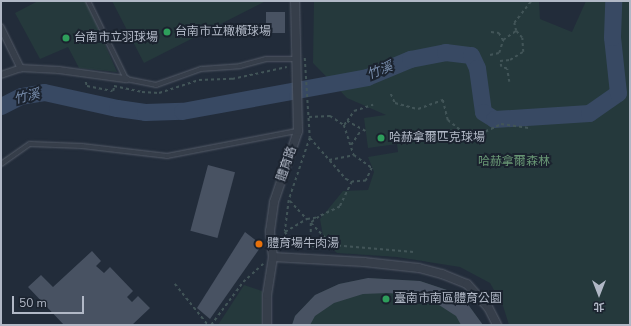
<!DOCTYPE html>
<html>
<head>
<meta charset="utf-8">
<style>
	body { margin:0 }
	#map { position:relative; width:631px; height:326px; overflow:hidden; background:#222c3a; font-family:"Nunito Sans","Noto Sans TC",sans-serif }
	div>[style] { position:absolute }
	.green>* { inset:0; background:#25393c }
	.river>* { height:17px; margin:-8.5px; padding:0 8.5px; transform-origin:8.5px; border-radius:8.5px; background:#384963 }
	.building>* { inset:0; background:#485262; transform-origin:0 0 }
	.path>* { height:1.5px; margin-top:-0.75px; transform-origin:0; background:repeating-linear-gradient(90deg,#425558 0 3px,transparent 0 6px) }
	.roads { filter:drop-shadow(0 0 1px #545b68) drop-shadow(0 0 1px #545b68) }
	.service>* { height:4px; margin:-2px; padding:0 2px; transform-origin:2px; border-radius:2px; background:#363e4a }
	.pedestrian>* { height:5.5px; margin:-2.75px; padding:0 2.75px; transform-origin:2.75px; border-radius:2.75px; background:#363e4a }
	.minor>* { height:8px; margin:-4px; padding:0 4px; transform-origin:4px; border-radius:4px; background:#363e4a }
	.dots>* { width:11px; height:11px; translate:-50% -50%; box-sizing:border-box; border:2px solid #1b232f; border-radius:50% }
	span { translate:-50% -50%; white-space:nowrap; text-align:center; line-height:1.15; -webkit-text-stroke:4px #1b232f; paint-order:stroke }
	.poi-label { font-size:12px; color:#b1b8c6 }
	.left { translate:0 -50%; text-align:left }
	.park-label { font-size:12px; color:#689674 }
	.street-label { font-size:12px; color:#b1b8c6 }
	.water-label { font-size:13px; color:#798ead; font-style:italic }
	.frame { position:absolute; inset:0; border:2px solid #b1b8c6; pointer-events:none }
	.north { position:absolute; left:579px; top:274px; width:40px; height:40px; -webkit-text-stroke:3px #1b232f; paint-order:stroke; rotate:180deg; font-size:11px; font-weight:700; line-height:16px; text-align:center; color:#b1b8c6 }
	.north::after { content:''; display:block; margin:auto; width:14px; height:18px; background:#b1b8c6; clip-path:polygon(50% 0,100% 100%,50% 72%,0 100%) }
	.scale { position:absolute; left:12px; top:296px; width:72px; height:18px; box-sizing:border-box; border:2px solid #b1b8c6; border-top:0; padding-left:5px; font-size:12px; line-height:14px; white-space:nowrap; color:#b1b8c6; -webkit-text-stroke:3px #1b232f; paint-order:stroke }
</style>
</head>
<body>
<div id="map">
	<div class="green">
		<div style="clip-path:polygon(38px 1px,86px 1px,117px 72px,79px 68px,68px 47px,40px 59px,15px 13px)"></div>
		<div style="clip-path:polygon(112px 1px,266px 1px,144px 63px)"></div>
		<div style="clip-path:polygon(314px 1px,539px 1px,540px 19px,572px 32px,586px 1px,630px 1px,630px 325px,509px 325px,503px 306px,490px 283px,460px 267px,397px 257px,337px 253px,324px 241px,320px 219px,343px 191px,368px 190px,374px 172px,368px 157px,398px 152px,397px 144px,368px 148px,364px 118px,386px 115px,347px 98px,313px 63px)"></div>
		<div style="clip-path:polygon(368px 278px,420px 281px,447px 290px,467px 303px,483px 325px,292px 325px,295px 316px,315px 295px,339px 284px)"></div>
		<div style="clip-path:polygon(244px 285px,262px 291px,262px 325px,218px 325px)"></div>
	</div>
	<div class="river">
		<div style="left:1px;top:106px;width:22px;rotate:-27deg"></div>
		<div style="left:21px;top:96px;width:23px;rotate:-10deg"></div>
		<div style="left:44px;top:92px;width:75px;rotate:12.4deg"></div>
		<div style="left:117px;top:108px;width:28px;rotate:8deg"></div>
		<div style="left:145px;top:112px;width:37px;rotate:-2deg"></div>
		<div style="left:182px;top:111px;width:188px;rotate:-10.4deg"></div>
		<div style="left:367px;top:77px;width:47px;rotate:-22.7deg"></div>
		<div style="left:410px;top:59px;width:36px;rotate:-11deg"></div>
		<div style="left:445px;top:52px;width:26px;rotate:7deg"></div>
		<div style="left:471px;top:55px;width:14px;rotate:65deg"></div>
		<div style="left:477px;top:68px;width:44px;rotate:82.2deg"></div>
		<div style="left:483px;top:112px;width:13px;rotate:32deg"></div>
		<div style="left:494px;top:119px;width:95px;rotate:-3.6deg"></div>
		<div style="left:589px;top:113px;width:35px;rotate:-35deg"></div>
		<div style="left:618px;top:93px;width:56px;rotate:-96.1deg"></div>
		<div style="left:612px;top:37px;width:36px;rotate:-88deg"></div>
	</div>
	<div class="building">
		<div style="left:266px;top:12px;width:19px;height:21px"></div>
		<div style="left:208px;top:165px;width:28px;height:68px;rotate:15deg"></div>
		<div style="clip-path:polygon(245px 232px,262px 245px,210px 319px,197px 308px)"></div>
		<div style="clip-path:polygon(92px 251px,101px 261px,96px 266px,104px 273px,110px 267px,133px 291px,127px 297px,132px 302px,138px 296px,150px 308px,132px 325px,64px 325px,28px 287px,41px 275px,53px 287px)"></div>
		<div style="clip-path:polygon(368px 278px,420px 281px,447px 290px,467px 303px,483px 325px,461px 325px,456px 316px,439px 305px,412px 295px,388px 293px,363px 294px,334px 303px,315px 316px,310px 325px,292px 325px,295px 316px,315px 295px,339px 284px)"></div>
	</div>
	<div class="path">
		<div style="left:491px;top:32px;width:8px;rotate:7deg"></div>
		<div style="left:499px;top:33px;width:8px;rotate:60deg"></div>
		<div style="left:490px;top:55px;width:9px;rotate:-13deg"></div>
		<div style="left:499px;top:53px;width:14px;rotate:-73deg"></div>
		<div style="left:503px;top:40px;width:16px;rotate:-35deg"></div>
		<div style="left:305px;top:58px;width:80px;rotate:86.4deg"></div>
		<div style="left:310px;top:138px;width:65px;rotate:108.7deg"></div>
		<div style="left:289px;top:200px;width:32px;rotate:97deg"></div>
		<div style="left:285px;top:232px;width:11px;rotate:56deg"></div>
		<div style="left:291px;top:241px;width:21px;rotate:14deg"></div>
		<div style="left:311px;top:246px;width:21px;rotate:-3deg"></div>
		<div style="left:332px;top:245px;width:82px;rotate:4.9deg"></div>
		<div style="left:86px;top:82px;width:4px;rotate:76deg"></div>
		<div style="left:87px;top:86px;width:26px;rotate:11deg"></div>
		<div style="left:113px;top:91px;width:5px;rotate:-79deg"></div>
		<div style="left:114px;top:86px;width:29px;rotate:12deg"></div>
		<div style="left:142px;top:92px;width:17px;rotate:3deg"></div>
		<div style="left:159px;top:93px;width:42px;rotate:-18deg"></div>
		<div style="left:199px;top:80px;width:33px;rotate:-2deg"></div>
		<div style="left:232px;top:79px;width:56px;rotate:-12.3deg"></div>
		<div style="left:509px;top:82px;width:13px;rotate:-99deg"></div>
		<div style="left:507px;top:69px;width:6px;rotate:-162deg"></div>
		<div style="left:501px;top:67px;width:6px;rotate:-99deg"></div>
		<div style="left:500px;top:61px;width:10px;rotate:-6deg"></div>
		<div style="left:510px;top:60px;width:15px;rotate:-32deg"></div>
		<div style="left:523px;top:52px;width:14px;rotate:-94deg"></div>
		<div style="left:522px;top:38px;width:9px;rotate:-131deg"></div>
		<div style="left:516px;top:31px;width:8px;rotate:-104deg"></div>
		<div style="left:514px;top:23px;width:28px;rotate:-52deg"></div>
		<div style="left:391px;top:94px;width:10px;rotate:66deg"></div>
		<div style="left:395px;top:103px;width:24px;rotate:15deg"></div>
		<div style="left:418px;top:109px;width:27px;rotate:-20deg"></div>
		<div style="left:443px;top:100px;width:21px;rotate:76deg"></div>
		<div style="left:448px;top:120px;width:19px;rotate:39deg"></div>
		<div style="left:463px;top:132px;width:17px;rotate:7deg"></div>
		<div style="left:480px;top:134px;width:23px;rotate:-25deg"></div>
		<div style="left:501px;top:124px;width:30px;rotate:8deg"></div>
		<div style="left:309px;top:117px;width:21px;rotate:-3deg"></div>
		<div style="left:330px;top:116px;width:17px;rotate:33deg"></div>
		<div style="left:344px;top:125px;width:5px;rotate:-53deg"></div>
		<div style="left:347px;top:121px;width:21px;rotate:28deg"></div>
		<div style="left:347px;top:121px;width:12px;rotate:-55deg"></div>
		<div style="left:354px;top:111px;width:20px;rotate:-18deg"></div>
		<div style="left:344px;top:125px;width:32px;rotate:72deg"></div>
		<div style="left:310px;top:138px;width:55px;rotate:48.7deg"></div>
		<div style="left:346px;top:179px;width:7px;rotate:27deg"></div>
		<div style="left:352px;top:182px;width:28px;rotate:116deg"></div>
		<div style="left:340px;top:207px;width:23px;rotate:155deg"></div>
		<div style="left:351px;top:145px;width:18px;rotate:-56deg"></div>
		<div style="left:329px;top:160px;width:25px;rotate:-11deg"></div>
		<div style="left:354px;top:155px;width:22px;rotate:36deg"></div>
		<div style="left:372px;top:168px;width:14px;rotate:115deg"></div>
		<div style="left:366px;top:181px;width:14px;rotate:176deg"></div>
		<div style="left:290px;top:201px;width:25px;rotate:47deg"></div>
		<div style="left:307px;top:219px;width:12px;rotate:-9deg"></div>
		<div style="left:319px;top:217px;width:10px;rotate:143deg"></div>
		<div style="left:311px;top:223px;width:30px;rotate:46deg"></div>
		<div style="left:311px;top:223px;width:26px;rotate:90deg"></div>
		<div style="left:285px;top:232px;width:26px;rotate:-31deg"></div>
		<div style="left:175px;top:284px;width:53px;rotate:51.2deg"></div>
		<div style="left:211px;top:325px;width:54px;rotate:-53.3deg"></div>
		<div style="left:243px;top:282px;width:27px;rotate:-42deg"></div>
	</div>
	<div class="roads">
		<div class="service">
			<div style="left:88px;top:1px;width:87px;rotate:64deg"></div>
			<div style="left:126px;top:79px;width:31px;rotate:11deg"></div>
			<div style="left:156px;top:85px;width:48px;rotate:-19.6deg"></div>
			<div style="left:201px;top:69px;width:39px;rotate:-4deg"></div>
			<div style="left:240px;top:66px;width:27px;rotate:-15deg"></div>
			<div style="left:266px;top:59px;width:30px"></div>
			<div style="left:1px;top:164px;width:35px;rotate:-35deg"></div>
			<div style="left:30px;top:144px;width:52px;rotate:2.2deg"></div>
			<div style="left:82px;top:146px;width:86px;rotate:6.7deg"></div>
			<div style="left:167px;top:156px;width:132px;rotate:-10.9deg"></div>
		</div>
		<div class="pedestrian">
			<div style="left:1px;top:27px;width:46px;rotate:64deg"></div>
			<div style="left:1px;top:75px;width:21px;rotate:-19deg"></div>
			<div style="left:21px;top:68px;width:38px;rotate:3deg"></div>
			<div style="left:59px;top:70px;width:68px;rotate:7.7deg"></div>
		</div>
		<div class="minor">
			<div style="left:273px;top:257px;width:91px;rotate:3.1deg"></div>
			<div style="left:364px;top:262px;width:55px;rotate:6.2deg"></div>
			<div style="left:419px;top:268px;width:24px;rotate:15deg"></div>
			<div style="left:442px;top:274px;width:27px;rotate:22deg"></div>
			<div style="left:467px;top:284px;width:31px;rotate:48deg"></div>
			<div style="left:488px;top:307px;width:20px;rotate:63deg"></div>
			<div style="left:267px;top:325px;width:30px;rotate:-90deg"></div>
			<div style="left:267px;top:295px;width:38px;rotate:-81deg"></div>
			<div style="left:273px;top:257px;width:26px;rotate:-97deg"></div>
			<div style="left:270px;top:231px;width:29px;rotate:-82deg"></div>
			<div style="left:274px;top:202px;width:75px;rotate:-71.3deg"></div>
			<div style="left:298px;top:131px;width:130px;rotate:-91.3deg"></div>
		</div>
	</div>
	<div class="dots">
		<div style="left:167px;top:32px;background:#2e9e5b"></div>
		<div style="left:66px;top:38px;background:#2e9e5b"></div>
		<div style="left:381px;top:138px;background:#2e9e5b"></div>
		<div style="left:259px;top:244px;background:#e8710a"></div>
		<div style="left:386px;top:299px;background:#2e9e5b"></div>
	</div>
	<div class="poi-label">
		<span class="left" style="left:175px;top:32px">台南市立橄欖球場</span>
		<span class="left" style="left:74px;top:38px">台南市立羽球場</span>
		<span class="left" style="left:389px;top:138px">哈赫拿爾匹克球場</span>
		<span class="left" style="left:267px;top:244px">體育場牛肉湯</span>
		<span class="left" style="left:394px;top:299px">臺南市南區體育公園</span>
	</div>
	<div class="park-label">
		<span style="left:514px;top:162px">哈赫拿爾森林</span>
	</div>
	<div class="street-label">
		<span style="left:287px;top:164px;rotate:-71deg">體育路</span>
	</div>
	<div class="water-label">
		<span style="left:380px;top:71px;rotate:-21deg">竹溪</span>
		<span style="left:27px;top:97px;rotate:-14deg">竹溪</span>
	</div>
	<div class="frame"></div>
	<div class="north">北</div>
	<div class="scale">50 m</div>
</div>
</body>
</html>
